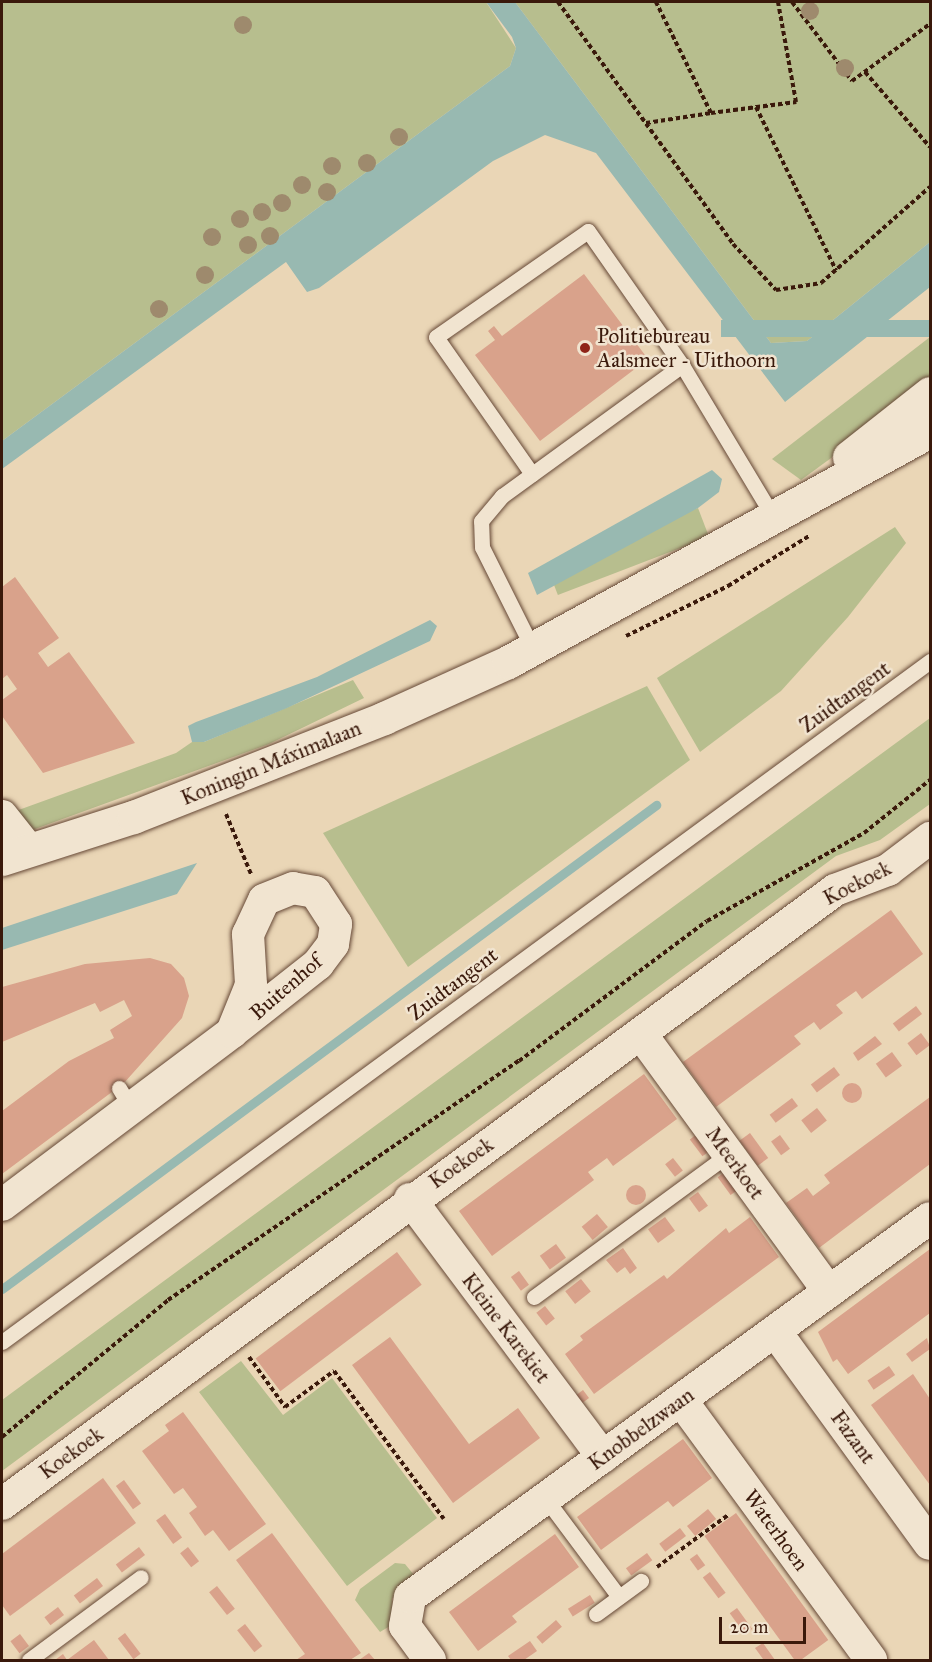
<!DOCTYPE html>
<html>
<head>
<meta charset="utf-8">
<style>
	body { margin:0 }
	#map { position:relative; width:932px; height:1662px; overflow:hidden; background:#ead6b6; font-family:"IM FELL Great Primer",serif }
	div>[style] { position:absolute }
	.green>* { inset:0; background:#b7be8e; transform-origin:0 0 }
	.water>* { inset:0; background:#98b9b1; transform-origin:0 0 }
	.stream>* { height:9px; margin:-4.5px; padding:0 4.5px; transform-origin:4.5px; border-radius:4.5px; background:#98b9b1 }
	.building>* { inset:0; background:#d9a28b; transform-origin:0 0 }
	.round { border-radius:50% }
	.path>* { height:4px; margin-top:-2px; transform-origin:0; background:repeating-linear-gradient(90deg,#3a190b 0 4.5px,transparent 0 7.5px) }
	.roads { filter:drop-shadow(0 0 2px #664836) drop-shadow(0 0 2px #664836) }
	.service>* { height:15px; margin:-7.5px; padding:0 7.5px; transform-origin:7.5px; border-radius:7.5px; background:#f1e4d0 }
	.minor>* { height:32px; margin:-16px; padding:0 16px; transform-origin:16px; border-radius:16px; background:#f1e4d0 }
	.secondary>* { height:33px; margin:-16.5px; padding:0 16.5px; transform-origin:16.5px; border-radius:16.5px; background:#f1e4d0 }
	.trees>* { width:18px; height:18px; margin:-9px; border-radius:50%; background:#9e8a6d }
	.dots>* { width:16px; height:16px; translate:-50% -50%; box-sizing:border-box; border:3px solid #f1e4d0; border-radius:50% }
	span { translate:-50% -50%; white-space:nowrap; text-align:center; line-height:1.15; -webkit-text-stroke:5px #f1e4d0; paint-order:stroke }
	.poi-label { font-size:21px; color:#3a190b }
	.left { translate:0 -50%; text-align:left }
	.street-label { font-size:21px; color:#3a190b }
	.frame { position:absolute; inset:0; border:3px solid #3a190b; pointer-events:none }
	.scale { position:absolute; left:719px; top:1617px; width:87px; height:27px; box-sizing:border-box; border:3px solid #3a190b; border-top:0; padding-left:8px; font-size:18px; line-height:21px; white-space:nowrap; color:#3a190b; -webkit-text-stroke:4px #f1e4d0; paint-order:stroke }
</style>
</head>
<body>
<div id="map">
	<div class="green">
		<div style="clip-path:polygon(2px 2px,486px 2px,516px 48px,510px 66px,2px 441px)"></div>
		<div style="clip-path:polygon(515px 2px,930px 2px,930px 242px,807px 341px,771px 343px)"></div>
		<div style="clip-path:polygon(930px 337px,930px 386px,801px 480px,772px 459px)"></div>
		<div style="left:698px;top:508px;width:31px;height:162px;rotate:69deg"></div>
		<div style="clip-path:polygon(895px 527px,906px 543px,848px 617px,781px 691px,700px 752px,657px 678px)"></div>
		<div style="clip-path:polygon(353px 680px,364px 698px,269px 744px,2px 841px,2px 816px,176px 753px,192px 742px,204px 742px)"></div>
		<div style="clip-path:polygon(647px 686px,690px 760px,408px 967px,323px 833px)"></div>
		<div style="clip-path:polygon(930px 718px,930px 804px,880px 840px,836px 856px,2px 1471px,2px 1400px)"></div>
		<div style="clip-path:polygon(241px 1361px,283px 1415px,332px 1378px,437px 1518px,347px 1586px,199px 1392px)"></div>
		<div style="clip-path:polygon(395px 1563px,405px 1564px,414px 1575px,392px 1599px,395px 1623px,380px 1632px,355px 1600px,360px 1589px)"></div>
	</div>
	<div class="water">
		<div style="clip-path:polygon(486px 2px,515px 2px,771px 343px,807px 341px,930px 242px,930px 287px,785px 402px,596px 153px,545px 135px,493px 161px,319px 288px,307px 292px,286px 262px,2px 469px,2px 441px,510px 66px,516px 48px,512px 37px)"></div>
		<div style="left:930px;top:320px;width:17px;height:209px;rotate:90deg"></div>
		<div style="clip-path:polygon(712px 470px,722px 479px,719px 492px,698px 508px,537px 595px,528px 573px)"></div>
		<div style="clip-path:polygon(430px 620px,437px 626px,430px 641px,287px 708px,204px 742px,192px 742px,188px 726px,196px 722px,317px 677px)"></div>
		<div style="clip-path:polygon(197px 863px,177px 894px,2px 950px,2px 928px)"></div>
	</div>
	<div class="stream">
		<div style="left:2px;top:1289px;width:814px;rotate:-36.5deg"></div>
	</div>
	<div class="building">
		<div style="clip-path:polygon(584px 274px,648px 359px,540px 441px,475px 355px,495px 340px,488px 331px,494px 326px,502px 336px)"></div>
		<div style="clip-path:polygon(15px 577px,59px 638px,38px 653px,48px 667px,69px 652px,135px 743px,43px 773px,2px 716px,2px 700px,17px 689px,7px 675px,2px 679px,2px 587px)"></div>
		<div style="clip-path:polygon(891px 910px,923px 954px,862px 999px,856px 991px,836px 1005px,843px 1013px,820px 1030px,814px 1022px,794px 1036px,801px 1044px,716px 1107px,683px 1062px)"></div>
		<div style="clip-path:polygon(150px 958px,171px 964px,184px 978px,189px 996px,182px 1018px,124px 1083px,2px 1174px,2px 1111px,69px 1061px,114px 1038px,110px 1030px,132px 1016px,124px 1000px,100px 1012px,95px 1003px,2px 1042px,2px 987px,85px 964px)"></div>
		<div style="left:916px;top:1006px;width:10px;height:29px;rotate:53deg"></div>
		<div style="left:921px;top:1033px;width:15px;height:17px;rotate:53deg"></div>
		<div style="clip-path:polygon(875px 1036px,882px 1044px,858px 1061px,853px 1053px)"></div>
		<div style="left:892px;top:1052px;width:17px;height:20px;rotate:54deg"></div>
		<div style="left:834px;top:1067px;width:10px;height:29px;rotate:53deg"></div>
		<div style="clip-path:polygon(644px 1074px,677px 1119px,613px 1166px,607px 1158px,588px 1172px,594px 1180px,492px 1256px,459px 1211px)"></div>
		<div class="round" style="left:842px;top:1083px;width:20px;height:20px"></div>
		<div style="clip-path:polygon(930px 1097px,930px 1164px,819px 1248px,786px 1203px,807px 1188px,813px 1196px,830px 1183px,824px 1175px)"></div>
		<div style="left:792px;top:1098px;width:10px;height:28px;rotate:53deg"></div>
		<div style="left:817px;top:1108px;width:16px;height:20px;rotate:52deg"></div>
		<div style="left:701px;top:1131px;width:21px;height:14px;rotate:53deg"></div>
		<div style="left:750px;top:1133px;width:31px;height:13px;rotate:54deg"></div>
		<div style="left:780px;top:1135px;width:17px;height:11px;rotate:54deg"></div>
		<div style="left:673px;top:1158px;width:16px;height:10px;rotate:52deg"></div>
		<div style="left:729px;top:1169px;width:22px;height:14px;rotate:54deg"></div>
		<div class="round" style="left:626px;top:1185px;width:20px;height:20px"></div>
		<div style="left:698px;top:1192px;width:17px;height:11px;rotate:54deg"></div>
		<div style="left:597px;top:1214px;width:17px;height:20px;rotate:50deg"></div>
		<div style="left:665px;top:1217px;width:17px;height:21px;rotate:54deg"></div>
		<div style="clip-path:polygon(750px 1217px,779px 1257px,594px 1394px,565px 1354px,583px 1340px,580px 1336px,664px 1275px,667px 1279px,726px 1228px,729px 1233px)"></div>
		<div style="left:556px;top:1244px;width:17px;height:20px;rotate:54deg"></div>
		<div style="clip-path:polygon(623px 1248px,637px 1268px,630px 1274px,625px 1267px,617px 1273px,606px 1260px)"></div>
		<div style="clip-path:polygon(930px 1249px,930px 1313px,848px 1374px,837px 1359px,833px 1362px,818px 1332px)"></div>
		<div style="left:397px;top:1252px;width:41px;height:177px;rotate:53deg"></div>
		<div style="left:519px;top:1271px;width:17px;height:10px;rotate:54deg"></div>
		<div style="left:581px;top:1279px;width:16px;height:20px;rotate:52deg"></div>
		<div style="left:545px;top:1306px;width:16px;height:11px;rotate:52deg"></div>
		<div style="clip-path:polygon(390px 1337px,469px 1444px,518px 1408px,540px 1438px,453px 1503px,352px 1365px)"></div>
		<div style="clip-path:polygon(927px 1338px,930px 1349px,912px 1362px,906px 1354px)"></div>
		<div style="left:889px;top:1366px;width:11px;height:26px;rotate:56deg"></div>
		<div style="clip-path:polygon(913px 1374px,930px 1399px,930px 1485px,871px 1405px)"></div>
		<div style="left:583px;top:1390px;width:10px;height:10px;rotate:53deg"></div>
		<div style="clip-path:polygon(183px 1412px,266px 1524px,229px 1551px,213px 1530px,205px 1536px,189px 1513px,197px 1507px,183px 1488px,174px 1494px,142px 1451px,169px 1431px,165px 1425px)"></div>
		<div style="clip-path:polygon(683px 1439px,712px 1478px,673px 1507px,668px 1501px,601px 1550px,577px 1517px)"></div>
		<div style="clip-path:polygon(103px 1478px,136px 1523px,10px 1616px,2px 1605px,2px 1554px)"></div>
		<div style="left:124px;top:1480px;width:29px;height:10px;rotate:54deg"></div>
		<div style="left:708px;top:1509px;width:13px;height:27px;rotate:51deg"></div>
		<div style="left:736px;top:1513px;width:157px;height:39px;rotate:54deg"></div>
		<div style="left:165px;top:1514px;width:29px;height:11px;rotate:54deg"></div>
		<div style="left:680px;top:1528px;width:10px;height:26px;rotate:53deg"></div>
		<div style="clip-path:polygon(272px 1533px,361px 1653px,350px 1660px,296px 1660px,305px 1654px,236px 1560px)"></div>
		<div style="clip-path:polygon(555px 1534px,579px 1567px,512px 1616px,517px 1622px,478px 1651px,449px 1612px)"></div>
		<div style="left:139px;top:1547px;width:10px;height:29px;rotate:53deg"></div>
		<div style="left:188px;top:1547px;width:18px;height:10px;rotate:52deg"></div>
		<div style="left:647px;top:1553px;width:9px;height:26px;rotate:54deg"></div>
		<div style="left:697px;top:1554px;width:14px;height:9px;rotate:54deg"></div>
		<div style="left:710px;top:1572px;width:26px;height:9px;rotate:53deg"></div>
		<div style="left:97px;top:1578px;width:10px;height:29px;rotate:53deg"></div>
		<div style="left:217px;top:1586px;width:29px;height:10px;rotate:52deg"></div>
		<div style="left:590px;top:1595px;width:9px;height:26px;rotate:58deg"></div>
		<div style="left:58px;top:1607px;width:10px;height:17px;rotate:53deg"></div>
		<div style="left:737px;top:1608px;width:26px;height:9px;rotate:54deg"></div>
		<div style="left:556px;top:1620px;width:9px;height:26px;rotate:49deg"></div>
		<div style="left:245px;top:1624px;width:28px;height:10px;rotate:52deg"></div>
		<div style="left:125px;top:1633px;width:26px;height:9px;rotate:53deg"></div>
		<div style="left:20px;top:1634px;width:15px;height:12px;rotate:53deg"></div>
		<div style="clip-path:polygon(94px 1640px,109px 1660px,55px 1660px,63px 1654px,67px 1660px)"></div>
		<div style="clip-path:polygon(530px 1641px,537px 1651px,524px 1660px,511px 1660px,508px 1656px)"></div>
		<div style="clip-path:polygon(763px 1643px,770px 1653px,775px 1660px,763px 1659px,755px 1648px)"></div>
		<div style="clip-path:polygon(369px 1653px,375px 1660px,359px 1660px)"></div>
	</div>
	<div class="path">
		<div style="left:558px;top:2px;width:299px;rotate:54.1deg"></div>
		<div style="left:733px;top:244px;width:63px;rotate:46.9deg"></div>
		<div style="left:776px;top:290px;width:46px;rotate:-8.8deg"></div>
		<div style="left:821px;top:283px;width:145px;rotate:-41.4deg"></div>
		<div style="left:792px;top:2px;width:99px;rotate:52.8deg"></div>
		<div style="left:852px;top:81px;width:97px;rotate:-36.2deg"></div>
		<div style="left:865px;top:72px;width:99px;rotate:49.1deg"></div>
		<div style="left:756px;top:107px;width:182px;rotate:63.9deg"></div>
		<div style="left:711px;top:113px;width:86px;rotate:-7.4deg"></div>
		<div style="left:796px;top:102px;width:102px;rotate:-100.2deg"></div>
		<div style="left:646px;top:123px;width:66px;rotate:-8.7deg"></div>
		<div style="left:711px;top:113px;width:124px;rotate:-116.4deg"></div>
		<div style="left:626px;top:636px;width:114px;rotate:-26.1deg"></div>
		<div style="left:728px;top:586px;width:95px;rotate:-31.7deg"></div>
		<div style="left:226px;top:814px;width:65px;rotate:67.4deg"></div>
		<div style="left:249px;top:1357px;width:62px;rotate:54.2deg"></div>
		<div style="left:285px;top:1407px;width:61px;rotate:-36.3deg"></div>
		<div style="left:334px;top:1371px;width:184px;rotate:53.4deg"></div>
		<div style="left:2px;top:1437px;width:215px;rotate:-39.5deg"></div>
		<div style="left:168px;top:1300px;width:425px;rotate:-34.3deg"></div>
		<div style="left:519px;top:1061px;width:234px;rotate:-36.7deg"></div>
		<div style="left:707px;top:921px;width:180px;rotate:-29.3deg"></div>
		<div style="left:864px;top:833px;width:85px;rotate:-38.8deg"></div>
		<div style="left:657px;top:1567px;width:88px;rotate:-36.2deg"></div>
	</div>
	<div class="roads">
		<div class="service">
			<div style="left:532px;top:474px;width:167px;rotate:-125deg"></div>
			<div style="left:436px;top:337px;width:185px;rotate:-34.9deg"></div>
			<div style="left:588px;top:231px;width:164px;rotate:55deg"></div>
			<div style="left:533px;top:649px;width:114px;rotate:-116.6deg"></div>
			<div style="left:482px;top:547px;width:26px;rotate:-92deg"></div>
			<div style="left:481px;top:521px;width:33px;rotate:-50deg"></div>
			<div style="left:502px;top:496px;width:223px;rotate:-36deg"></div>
			<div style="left:682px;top:365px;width:175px;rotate:59deg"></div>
			<div style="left:119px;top:1088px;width:23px;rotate:59deg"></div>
			<div style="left:534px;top:1297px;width:242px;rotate:-36.3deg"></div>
			<div style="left:2px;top:1342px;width:1151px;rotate:-36.27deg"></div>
			<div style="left:546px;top:1499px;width:122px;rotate:53.3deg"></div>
			<div style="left:596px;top:1614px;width:56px;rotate:-36.3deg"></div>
			<div style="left:29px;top:1660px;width:139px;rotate:-36.5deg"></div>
		</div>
		<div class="minor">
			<div style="left:2px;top:816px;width:43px;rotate:51.5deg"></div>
			<div style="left:641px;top:1034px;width:319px;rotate:53.9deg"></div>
			<div style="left:410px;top:1199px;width:322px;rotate:53.2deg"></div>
			<div style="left:2px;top:1205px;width:288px;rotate:-36.9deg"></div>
			<div style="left:232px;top:1032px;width:110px;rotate:-38.3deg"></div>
			<div style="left:318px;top:964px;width:25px;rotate:-53deg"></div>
			<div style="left:333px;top:944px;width:20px;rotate:-81deg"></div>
			<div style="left:336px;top:924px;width:38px;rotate:-123deg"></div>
			<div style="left:315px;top:892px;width:22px;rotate:-170deg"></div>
			<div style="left:293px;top:888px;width:31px;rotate:158deg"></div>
			<div style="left:264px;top:900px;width:38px;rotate:115deg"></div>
			<div style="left:248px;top:934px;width:51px;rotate:86.6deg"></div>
			<div style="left:251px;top:985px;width:51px;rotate:112deg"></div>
			<div style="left:775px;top:1331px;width:263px;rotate:54deg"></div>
			<div style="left:681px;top:1400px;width:322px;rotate:53.8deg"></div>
			<div style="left:2px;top:1504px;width:1035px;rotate:-36.39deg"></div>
			<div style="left:835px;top:890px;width:57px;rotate:-20.7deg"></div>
			<div style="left:888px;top:870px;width:53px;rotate:-37.3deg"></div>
			<div style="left:430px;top:1660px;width:42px;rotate:-126.3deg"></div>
			<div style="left:405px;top:1626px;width:29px;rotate:-80deg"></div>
			<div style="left:410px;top:1597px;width:643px;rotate:-36.09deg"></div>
		</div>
		<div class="secondary">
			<div style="left:849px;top:457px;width:103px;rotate:-38.3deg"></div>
			<div style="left:2px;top:859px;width:138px;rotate:-17.8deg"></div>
			<div style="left:133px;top:817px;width:270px;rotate:-21.5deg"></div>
			<div style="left:384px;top:718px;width:136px;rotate:-24.3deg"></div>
			<div style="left:508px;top:662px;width:481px;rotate:-28.7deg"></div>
		</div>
	</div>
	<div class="trees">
		<div style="left:810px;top:11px"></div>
		<div style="left:243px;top:25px"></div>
		<div style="left:845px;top:68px"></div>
		<div style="left:399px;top:137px"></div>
		<div style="left:367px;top:163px"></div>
		<div style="left:332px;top:166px"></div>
		<div style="left:302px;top:185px"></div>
		<div style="left:327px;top:192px"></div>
		<div style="left:282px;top:203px"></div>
		<div style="left:262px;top:212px"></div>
		<div style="left:240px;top:219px"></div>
		<div style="left:270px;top:236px"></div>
		<div style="left:212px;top:237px"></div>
		<div style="left:248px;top:245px"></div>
		<div style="left:205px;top:275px"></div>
		<div style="left:159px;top:309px"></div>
	</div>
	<div class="dots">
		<div style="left:585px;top:348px;background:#8f2418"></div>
	</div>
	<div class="poi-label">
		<span class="left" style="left:597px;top:348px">Politiebureau<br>Aalsmeer - Uithoorn</span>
	</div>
	<div class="street-label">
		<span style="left:845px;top:697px;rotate:-36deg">Zuidtangent</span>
		<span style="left:271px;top:763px;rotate:-22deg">Koningin Máximalaan</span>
		<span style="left:857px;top:883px;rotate:-27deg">Koekoek</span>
		<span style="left:453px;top:984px;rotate:-37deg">Zuidtangent</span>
		<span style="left:286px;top:987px;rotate:-41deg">Buitenhof</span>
		<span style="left:461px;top:1163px;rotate:-35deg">Koekoek</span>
		<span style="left:735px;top:1163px;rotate:54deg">Meerkoet</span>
		<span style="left:506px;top:1328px;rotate:53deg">Kleine Karekiet</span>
		<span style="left:641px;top:1429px;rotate:-36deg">Knobbelzwaan</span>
		<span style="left:853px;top:1437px;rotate:54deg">Fazant</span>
		<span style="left:71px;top:1453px;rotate:-36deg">Koekoek</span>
		<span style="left:776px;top:1530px;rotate:54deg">Waterhoen</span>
	</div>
	<div class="frame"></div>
	<div class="scale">20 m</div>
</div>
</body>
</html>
